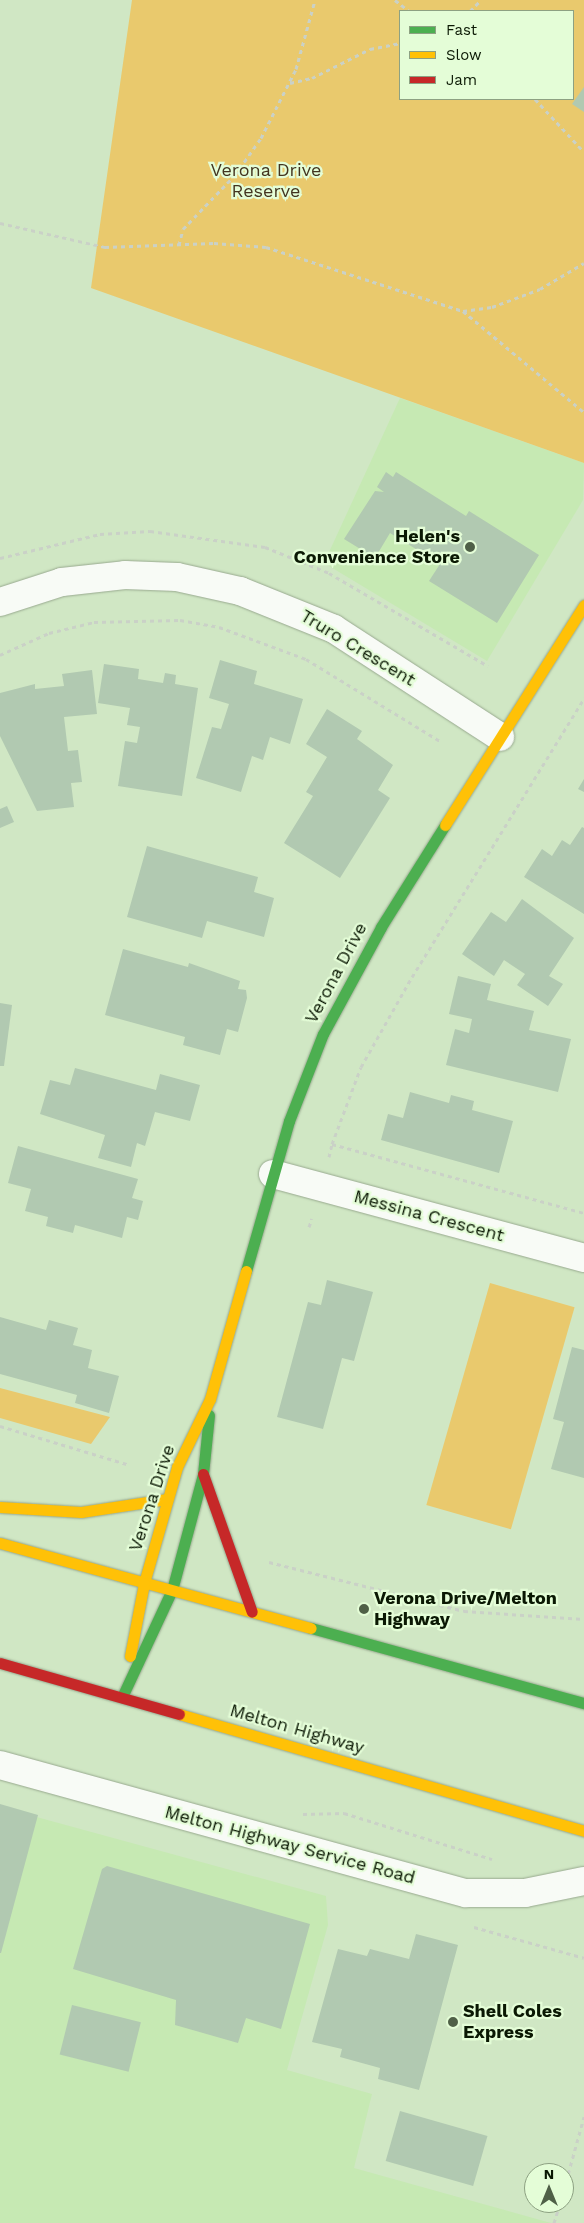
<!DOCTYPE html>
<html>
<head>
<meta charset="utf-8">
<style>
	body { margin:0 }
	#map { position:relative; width:584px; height:2223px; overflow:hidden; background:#d0e7c4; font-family:"Work Sans",sans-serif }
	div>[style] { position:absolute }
	.built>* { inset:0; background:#c6e9b3 }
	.green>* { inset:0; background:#e9c96d; transform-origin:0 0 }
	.building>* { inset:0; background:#b1c9b1; transform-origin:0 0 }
	.path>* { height:3px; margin-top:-1.5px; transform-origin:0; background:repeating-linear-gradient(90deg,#cad1c7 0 4px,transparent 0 8px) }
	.roads { filter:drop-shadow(0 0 1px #98a98f) drop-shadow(0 0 1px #98a98f) }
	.street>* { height:28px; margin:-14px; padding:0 14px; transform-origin:14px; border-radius:14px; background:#f8fbf6 }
	.fast>* { height:11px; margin:-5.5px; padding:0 5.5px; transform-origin:5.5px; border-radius:5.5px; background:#4caf50 }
	.slow>* { height:11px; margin:-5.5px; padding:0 5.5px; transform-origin:5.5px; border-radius:5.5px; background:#ffc107 }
	.jam>* { height:11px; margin:-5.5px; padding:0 5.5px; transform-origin:5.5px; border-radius:5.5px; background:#c62828 }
	.dots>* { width:14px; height:14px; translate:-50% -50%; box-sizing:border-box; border:2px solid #e4fdd7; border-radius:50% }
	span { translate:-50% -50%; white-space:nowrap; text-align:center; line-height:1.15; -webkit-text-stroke:4.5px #e4fdd7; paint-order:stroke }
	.park-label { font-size:18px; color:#43341f }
	.poi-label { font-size:18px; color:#0a1803; font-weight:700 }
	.right { translate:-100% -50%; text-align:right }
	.left { translate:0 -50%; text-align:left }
	.street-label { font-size:18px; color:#0a1803 }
	.legend { position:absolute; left:399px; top:10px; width:175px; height:90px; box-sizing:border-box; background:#e4fdd7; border:1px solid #8da182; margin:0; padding:6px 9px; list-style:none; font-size:15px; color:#0a1803 }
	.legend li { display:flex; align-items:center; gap:10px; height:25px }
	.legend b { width:25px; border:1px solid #8da182 }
	.north { position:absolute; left:524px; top:2163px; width:50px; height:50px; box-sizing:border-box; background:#e4fdd7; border:1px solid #8da182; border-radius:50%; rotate:0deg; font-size:14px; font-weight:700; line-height:20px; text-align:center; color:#0a1803 }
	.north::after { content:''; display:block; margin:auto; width:18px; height:22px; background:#4f6047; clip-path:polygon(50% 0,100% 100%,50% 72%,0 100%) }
</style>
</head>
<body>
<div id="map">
	<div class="built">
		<div style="clip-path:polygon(400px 398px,584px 463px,583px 500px,487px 661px,324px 563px)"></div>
		<div style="clip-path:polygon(0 1807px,326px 1896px,328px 1925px,287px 2070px,372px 2094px,354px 2168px,551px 2223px,0 2223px)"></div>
	</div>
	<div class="green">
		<div style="clip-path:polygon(evenodd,132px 0,584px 0,584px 463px,91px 288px,132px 0,400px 11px,573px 11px,573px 99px,400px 99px,400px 11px)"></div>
		<div style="left:490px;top:1283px;width:88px;height:231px;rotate:16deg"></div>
		<div style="clip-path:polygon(0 1388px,110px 1417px,91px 1444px,0 1418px)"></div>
	</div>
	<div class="building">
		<div style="clip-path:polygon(584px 87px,584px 112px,572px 104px)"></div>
		<div style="clip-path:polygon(386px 472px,393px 477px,396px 472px,466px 516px,469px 511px,539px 555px,497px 623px,429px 581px,440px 564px,390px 533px,375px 558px,344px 539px,375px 491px,384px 492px,377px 487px)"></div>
		<div style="clip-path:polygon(220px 660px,257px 671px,254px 684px,303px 699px,290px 744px,270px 737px,263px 760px,252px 756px,241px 792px,196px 778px,212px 727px,221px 729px,229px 704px,209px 698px)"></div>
		<div style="clip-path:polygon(104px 664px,139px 669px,138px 679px,163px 683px,165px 673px,176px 675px,175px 684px,198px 688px,182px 796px,118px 786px,125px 741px,137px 743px,140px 727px,127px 725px,130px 708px,98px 703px)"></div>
		<div style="clip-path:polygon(92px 670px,97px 714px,64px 717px,68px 751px,78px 750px,82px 782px,71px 783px,74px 807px,37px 811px,0 736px,0 693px,35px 684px,35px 689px,64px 686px,62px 674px)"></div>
		<div style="clip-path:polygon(327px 709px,362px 731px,357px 739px,393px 765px,378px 790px,390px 798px,340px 878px,284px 843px,313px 796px,306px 792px,327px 757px,306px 744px)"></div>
		<div style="clip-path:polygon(584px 779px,584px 792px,578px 789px)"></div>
		<div style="clip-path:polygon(7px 806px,14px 822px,0 828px,0 809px)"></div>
		<div style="clip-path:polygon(582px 827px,584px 828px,584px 914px,524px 877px,542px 849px,552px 856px,562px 840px,570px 845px)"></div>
		<div style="clip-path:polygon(147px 846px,258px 877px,254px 892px,274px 898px,264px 937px,207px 921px,202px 938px,127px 917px)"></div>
		<div style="clip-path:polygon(522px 899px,574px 938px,549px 976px,563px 984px,548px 1006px,517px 985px,525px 974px,504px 960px,494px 976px,462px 954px,491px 912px,506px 922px)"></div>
		<div style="clip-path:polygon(123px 949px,188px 967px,189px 963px,240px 981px,238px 989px,246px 990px,247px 998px,238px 1032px,227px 1029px,220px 1055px,183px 1045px,185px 1037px,105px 1015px)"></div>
		<div style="clip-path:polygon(458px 976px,491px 984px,487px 1000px,534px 1011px,529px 1030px,571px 1039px,558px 1092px,446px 1065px,455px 1029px,469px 1033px,472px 1019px,449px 1014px)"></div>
		<div style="clip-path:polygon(0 1003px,12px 1005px,4px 1066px,0 1066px)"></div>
		<div style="clip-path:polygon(75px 1068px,156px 1090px,160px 1074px,200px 1085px,190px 1121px,155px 1112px,145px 1146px,137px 1143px,131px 1167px,98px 1158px,105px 1135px,40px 1114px,50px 1080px,70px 1085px)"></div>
		<div style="clip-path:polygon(410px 1092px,449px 1103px,451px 1095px,474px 1101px,472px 1110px,513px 1121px,499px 1173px,381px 1140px,388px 1114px,403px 1118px)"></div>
		<div style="clip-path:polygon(18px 1146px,138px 1179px,132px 1198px,143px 1201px,138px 1220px,127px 1217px,122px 1238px,75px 1225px,73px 1233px,46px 1226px,48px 1217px,25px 1211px,31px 1189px,8px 1183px)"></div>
		<div style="clip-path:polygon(327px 1280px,373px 1292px,354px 1361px,342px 1358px,323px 1429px,277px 1417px,308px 1302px,321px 1305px)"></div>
		<div style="clip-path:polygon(0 1317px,46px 1330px,49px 1320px,78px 1328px,73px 1345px,92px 1350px,88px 1368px,119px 1376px,109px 1413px,75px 1403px,77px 1395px,0 1374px)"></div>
		<div style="clip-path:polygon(572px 1347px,584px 1350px,584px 1478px,551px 1469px,564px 1422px,553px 1419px)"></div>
		<div style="clip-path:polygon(0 1804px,38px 1815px,1px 1953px,0 1953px)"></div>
		<div style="clip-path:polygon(107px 1866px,310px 1924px,281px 2029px,246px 2018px,238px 2043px,175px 2025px,176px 2000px,73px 1969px,102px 1869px)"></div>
		<div style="clip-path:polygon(416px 1934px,458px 1945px,419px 2090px,378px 2079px,380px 2068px,340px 2057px,342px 2049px,312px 2042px,338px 1949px,367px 1956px,370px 1949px,409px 1959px)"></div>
		<div style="left:72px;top:2005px;width:71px;height:51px;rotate:14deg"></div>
		<div style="left:400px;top:2111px;width:91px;height:52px;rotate:16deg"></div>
	</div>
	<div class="path">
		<div style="left:395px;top:0;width:18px;rotate:38deg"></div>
		<div style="left:470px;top:11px;width:16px;rotate:-45deg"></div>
		<div style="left:290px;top:83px;width:23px;rotate:-13deg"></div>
		<div style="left:312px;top:78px;width:65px;rotate:-26.6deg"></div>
		<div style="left:370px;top:49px;width:31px;rotate:-11deg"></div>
		<div style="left:535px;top:99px;width:72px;rotate:47.2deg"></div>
		<div style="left:0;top:223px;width:108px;rotate:12.9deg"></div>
		<div style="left:105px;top:247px;width:109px;rotate:-2.1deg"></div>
		<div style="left:214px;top:243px;width:52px;rotate:4.4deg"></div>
		<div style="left:266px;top:247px;width:207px;rotate:18deg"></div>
		<div style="left:463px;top:311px;width:29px;rotate:-8deg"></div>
		<div style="left:492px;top:307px;width:51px;rotate:-20.6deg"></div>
		<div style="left:540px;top:289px;width:51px;rotate:-30.6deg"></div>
		<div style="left:179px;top:245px;width:16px;rotate:-76deg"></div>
		<div style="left:183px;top:229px;width:75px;rotate:-46.1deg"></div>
		<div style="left:235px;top:175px;width:45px;rotate:-54.9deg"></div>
		<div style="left:261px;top:138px;width:77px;rotate:-63.1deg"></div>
		<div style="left:296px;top:69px;width:72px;rotate:-74.6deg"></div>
		<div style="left:463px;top:311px;width:158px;rotate:39.9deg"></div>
		<div style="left:0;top:558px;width:103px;rotate:-13.5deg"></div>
		<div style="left:100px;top:534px;width:50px;rotate:-3.4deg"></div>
		<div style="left:150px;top:531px;width:116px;rotate:7.9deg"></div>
		<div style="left:265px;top:547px;width:69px;rotate:22.1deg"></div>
		<div style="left:329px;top:573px;width:184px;rotate:30.3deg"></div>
		<div style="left:0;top:655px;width:54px;rotate:-24.2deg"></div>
		<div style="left:49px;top:633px;width:46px;rotate:-13.7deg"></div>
		<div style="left:94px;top:622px;width:86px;rotate:-1.3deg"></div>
		<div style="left:180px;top:620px;width:40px;rotate:10deg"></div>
		<div style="left:219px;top:627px;width:93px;rotate:20.2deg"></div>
		<div style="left:306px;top:659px;width:157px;rotate:31.5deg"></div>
		<div style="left:332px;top:1144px;width:82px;rotate:-69.4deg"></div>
		<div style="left:361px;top:1067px;width:103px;rotate:-60.5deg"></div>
		<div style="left:412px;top:977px;width:328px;rotate:-58.3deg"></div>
		<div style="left:329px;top:1157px;width:13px;rotate:-77deg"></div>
		<div style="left:332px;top:1144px;width:261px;rotate:15.3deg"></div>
		<div style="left:309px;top:1227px;width:9px;rotate:-72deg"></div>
		<div style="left:0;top:1426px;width:133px;rotate:16.7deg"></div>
		<div style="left:269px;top:1562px;width:201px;rotate:14.1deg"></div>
		<div style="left:464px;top:1611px;width:120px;rotate:3.8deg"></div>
		<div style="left:303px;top:1814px;width:41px;rotate:-1.4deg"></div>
		<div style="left:344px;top:1813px;width:155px;rotate:17.3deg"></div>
		<div style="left:474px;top:1927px;width:114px;rotate:15.7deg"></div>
		<div style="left:564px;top:2189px;width:75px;rotate:-74.5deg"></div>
		<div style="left:554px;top:2223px;width:21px;rotate:-73deg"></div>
	</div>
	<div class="roads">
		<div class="street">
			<div style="left:0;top:602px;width:65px;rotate:-17.9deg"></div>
			<div style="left:62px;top:582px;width:63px;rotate:-6.3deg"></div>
			<div style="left:125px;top:575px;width:52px;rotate:2.2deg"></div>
			<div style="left:177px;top:577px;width:65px;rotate:12.5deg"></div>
			<div style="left:240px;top:591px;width:101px;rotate:22deg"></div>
			<div style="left:334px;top:629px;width:198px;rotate:33deg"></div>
			<div style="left:273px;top:1174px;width:322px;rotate:15.1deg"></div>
			<div style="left:0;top:1765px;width:483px;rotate:15.4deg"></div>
			<div style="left:466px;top:1893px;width:59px"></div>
			<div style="left:525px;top:1893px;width:60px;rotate:-11.5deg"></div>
		</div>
		<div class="fast">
			<div style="left:246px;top:1271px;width:156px;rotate:-74deg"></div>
			<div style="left:289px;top:1121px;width:93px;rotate:-68.7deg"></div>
			<div style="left:323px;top:1034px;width:122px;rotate:-61.5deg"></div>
			<div style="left:381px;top:927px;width:120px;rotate:-57.9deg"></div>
			<div style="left:172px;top:1590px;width:120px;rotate:-75deg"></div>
			<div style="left:203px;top:1474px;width:59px;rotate:-84.2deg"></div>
			<div style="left:311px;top:1628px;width:283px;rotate:15.4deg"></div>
			<div style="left:122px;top:1697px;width:118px;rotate:-65deg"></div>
		</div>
		<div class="slow">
			<div style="left:445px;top:825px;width:260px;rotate:-57.7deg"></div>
			<div style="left:0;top:1507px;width:81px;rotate:3.5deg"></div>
			<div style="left:81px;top:1512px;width:87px;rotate:-8.6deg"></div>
			<div style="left:0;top:1543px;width:322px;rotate:15.3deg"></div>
			<div style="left:144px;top:1583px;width:121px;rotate:-74.1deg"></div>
			<div style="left:177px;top:1467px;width:76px;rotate:-64.1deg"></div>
			<div style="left:210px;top:1399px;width:133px;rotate:-74.3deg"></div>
			<div style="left:130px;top:1656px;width:74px;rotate:-79.1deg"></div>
			<div style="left:179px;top:1714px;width:422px;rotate:16.1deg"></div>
		</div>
		<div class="jam">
			<div style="left:203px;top:1474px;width:146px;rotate:70.5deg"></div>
			<div style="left:0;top:1663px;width:186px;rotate:15.9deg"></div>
		</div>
	</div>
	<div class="dots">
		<div style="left:470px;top:547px;background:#4f6047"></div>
		<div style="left:364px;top:1609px;background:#4f6047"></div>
		<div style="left:453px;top:2022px;background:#4f6047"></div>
	</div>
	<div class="park-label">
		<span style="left:266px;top:181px">Verona Drive<br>Reserve</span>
	</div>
	<div class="poi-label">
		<span class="right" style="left:460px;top:547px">Helen's<br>Convenience Store</span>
		<span class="left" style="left:374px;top:1609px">Verona Drive/Melton<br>Highway</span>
		<span class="left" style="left:463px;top:2022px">Shell Coles<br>Express</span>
	</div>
	<div class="street-label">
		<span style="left:358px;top:648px;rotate:31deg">Truro Crescent</span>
		<span style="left:336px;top:973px;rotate:-62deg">Verona Drive</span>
		<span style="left:429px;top:1216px;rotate:15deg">Messina Crescent</span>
		<span style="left:152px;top:1498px;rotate:-72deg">Verona Drive</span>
		<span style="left:297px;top:1729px;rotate:16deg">Melton Highway</span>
		<span style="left:290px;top:1845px;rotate:15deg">Melton Highway Service Road</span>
	</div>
	<ul class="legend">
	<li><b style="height:6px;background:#4caf50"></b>Fast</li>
	<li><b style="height:6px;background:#ffc107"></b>Slow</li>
	<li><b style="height:6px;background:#c62828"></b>Jam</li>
	</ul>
	<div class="north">N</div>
</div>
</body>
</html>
